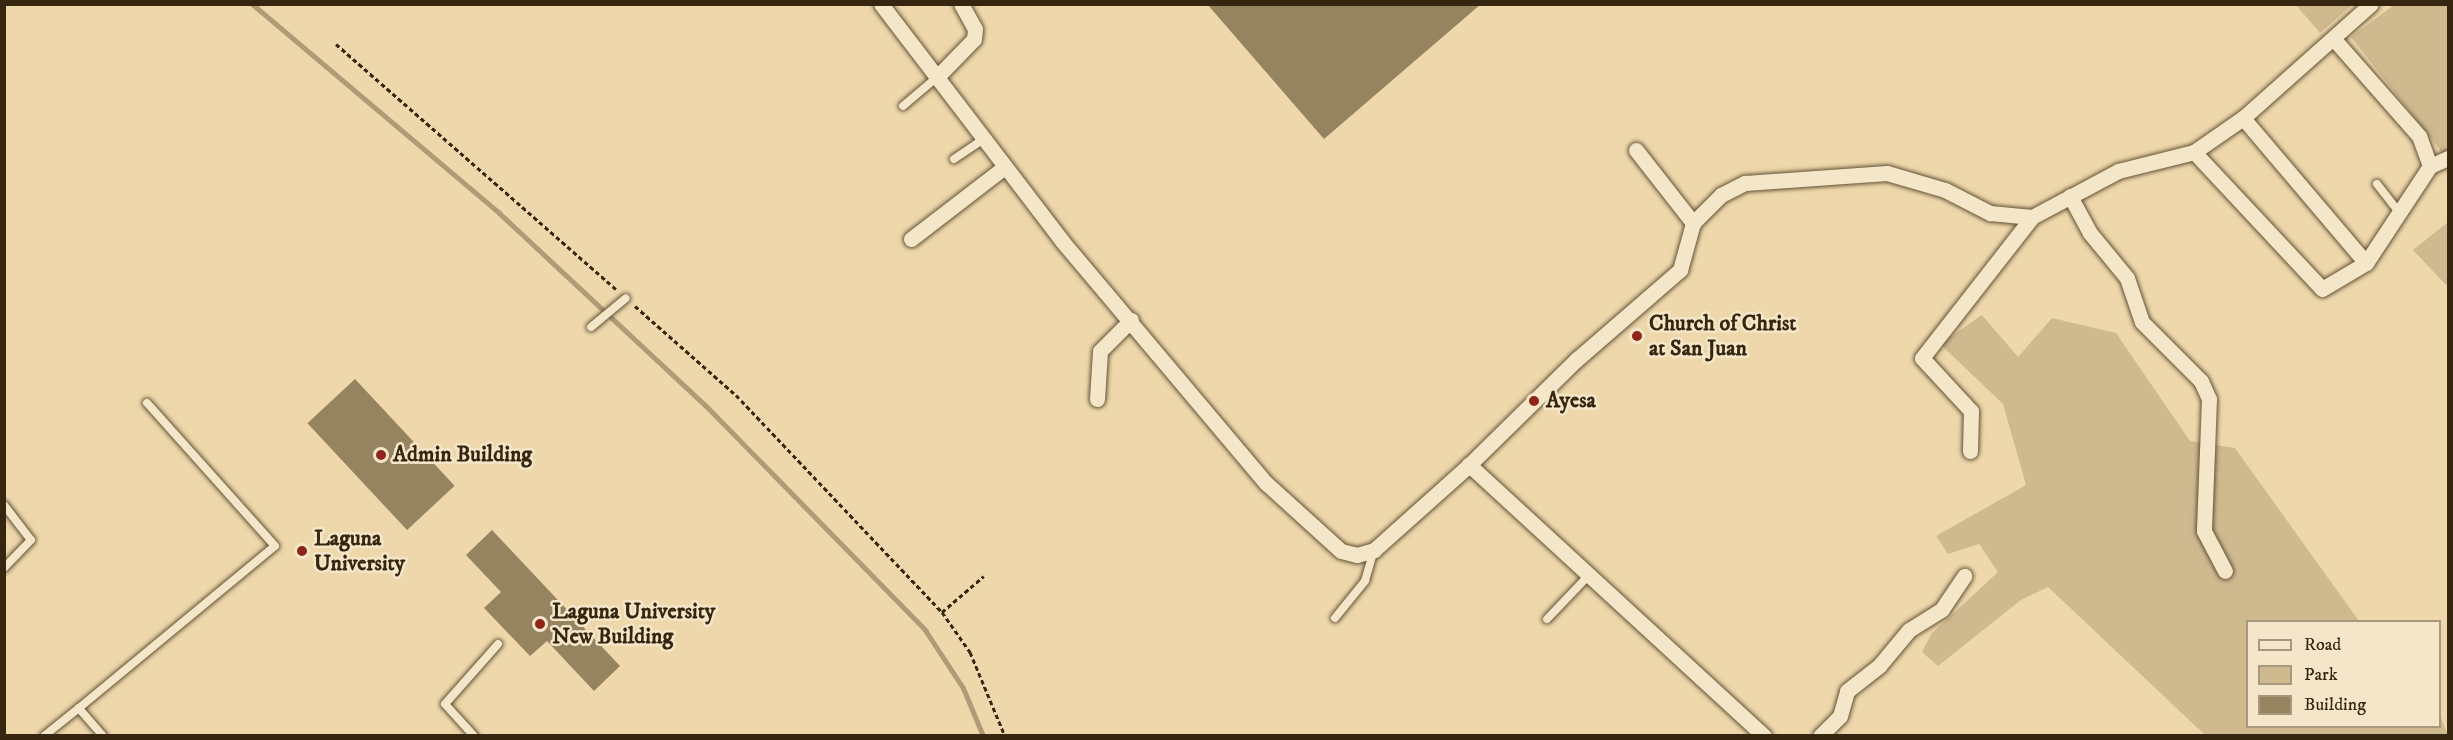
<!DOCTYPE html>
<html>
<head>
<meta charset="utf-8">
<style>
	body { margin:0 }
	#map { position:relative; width:2453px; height:740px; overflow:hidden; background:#eed8ab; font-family:"IM FELL DW Pica",serif }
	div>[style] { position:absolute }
	.green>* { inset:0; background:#cfba90 }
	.stream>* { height:5px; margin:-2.5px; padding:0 2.5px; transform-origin:2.5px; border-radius:2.5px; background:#af9b76 }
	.building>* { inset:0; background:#968360; transform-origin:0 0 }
	.path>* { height:3px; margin-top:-1.5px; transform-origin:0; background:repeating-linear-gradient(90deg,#36260f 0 4.5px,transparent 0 7.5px) }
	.roads { filter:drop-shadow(0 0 2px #645236) drop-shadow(0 0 2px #645236) }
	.service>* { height:8px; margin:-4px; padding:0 4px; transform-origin:4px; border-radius:4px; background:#f4e6c8 }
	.minor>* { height:15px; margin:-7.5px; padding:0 7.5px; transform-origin:7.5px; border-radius:7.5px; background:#f4e6c8 }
	.dots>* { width:16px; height:16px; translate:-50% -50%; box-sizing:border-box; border:3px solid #f4e6c8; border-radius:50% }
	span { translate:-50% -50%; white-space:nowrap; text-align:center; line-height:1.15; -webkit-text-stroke:5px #f4e6c8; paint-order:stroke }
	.poi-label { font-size:22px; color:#36260f; font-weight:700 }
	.left { translate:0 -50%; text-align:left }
	.frame { position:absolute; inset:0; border:6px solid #36260f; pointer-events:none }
	.legend { position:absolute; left:2246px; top:620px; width:195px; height:108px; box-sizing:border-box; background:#f4e6c8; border:2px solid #a8997e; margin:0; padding:8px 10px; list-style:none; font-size:18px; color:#36260f }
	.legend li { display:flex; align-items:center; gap:12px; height:30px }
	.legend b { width:30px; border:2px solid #a8997e }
</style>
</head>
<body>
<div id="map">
	<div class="green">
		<div style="clip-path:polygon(2296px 5px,2352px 5px,2320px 33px)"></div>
		<div style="clip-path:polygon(2394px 5px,2448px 5px,2448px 160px,2351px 37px)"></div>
		<div style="clip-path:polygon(2448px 222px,2448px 287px,2413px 250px)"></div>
		<div style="clip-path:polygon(1982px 315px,2018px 357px,2052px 318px,2116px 333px,2190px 441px,2235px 448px,2359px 621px,2248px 622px,2248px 726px,2440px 726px,2440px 715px,2448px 735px,2205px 735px,2048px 587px,2021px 600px,1938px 666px,1922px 652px,1932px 633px,1998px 572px,1979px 544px,1948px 554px,1936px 536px,2026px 485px,2003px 404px,1940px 344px)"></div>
	</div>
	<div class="stream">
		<div style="left:252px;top:4px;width:324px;rotate:40.2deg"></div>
		<div style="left:499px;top:213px;width:282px;rotate:43deg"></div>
		<div style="left:705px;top:405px;width:315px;rotate:45.6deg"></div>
		<div style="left:925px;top:630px;width:69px;rotate:56.8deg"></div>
		<div style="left:963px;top:688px;width:52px;rotate:67.4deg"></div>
	</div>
	<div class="building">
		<div style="clip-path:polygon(1207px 4px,1481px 4px,1324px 139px)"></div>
		<div style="left:355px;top:379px;width:146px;height:65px;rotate:47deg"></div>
		<div style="clip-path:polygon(492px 530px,620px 666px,594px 691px,547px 641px,530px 656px,484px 608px,501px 592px,466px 555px)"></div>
	</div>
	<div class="path">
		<div style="left:336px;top:44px;width:372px;rotate:41.2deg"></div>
		<div style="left:635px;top:306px;width:135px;rotate:41.4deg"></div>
		<div style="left:736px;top:395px;width:299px;rotate:46.5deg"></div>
		<div style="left:942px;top:612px;width:49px;rotate:55deg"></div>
		<div style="left:970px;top:652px;width:91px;rotate:67.4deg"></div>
		<div style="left:942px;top:612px;width:55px;rotate:-40.6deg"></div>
	</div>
	<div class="roads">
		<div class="service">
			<div style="left:903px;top:106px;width:43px;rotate:-40.3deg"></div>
			<div style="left:954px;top:159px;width:32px;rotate:-34deg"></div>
			<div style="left:2377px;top:184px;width:37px;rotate:52deg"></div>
			<div style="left:591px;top:327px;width:45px;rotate:-39.6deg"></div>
			<div style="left:4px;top:505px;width:44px;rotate:52.4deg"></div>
			<div style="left:31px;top:540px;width:39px;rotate:134deg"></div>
			<div style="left:1335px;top:618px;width:48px;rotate:-51deg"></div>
			<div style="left:1365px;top:581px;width:32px;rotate:-74deg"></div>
			<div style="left:1547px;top:619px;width:61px;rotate:-46.3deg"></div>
			<div style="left:44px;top:736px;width:45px;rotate:-38.7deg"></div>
			<div style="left:103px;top:736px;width:37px;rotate:-131deg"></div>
			<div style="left:79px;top:708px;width:254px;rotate:-39.6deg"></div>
			<div style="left:275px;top:546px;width:192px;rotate:-131.8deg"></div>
			<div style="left:474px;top:736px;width:43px;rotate:-132.2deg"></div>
			<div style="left:445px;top:704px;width:80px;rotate:-48.5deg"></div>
		</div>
		<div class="minor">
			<div style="left:881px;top:4px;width:298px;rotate:52.6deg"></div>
			<div style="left:1062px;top:241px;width:317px;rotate:49.9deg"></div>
			<div style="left:1266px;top:483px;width:101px;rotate:42.2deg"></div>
			<div style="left:1341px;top:551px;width:16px;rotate:14deg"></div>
			<div style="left:1357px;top:555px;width:18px;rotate:-16deg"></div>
			<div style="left:1374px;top:550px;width:127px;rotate:-41.8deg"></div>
			<div style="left:936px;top:78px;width:54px;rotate:-45.7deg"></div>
			<div style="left:974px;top:39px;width:10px;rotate:-84deg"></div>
			<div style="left:975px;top:29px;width:29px;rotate:-119deg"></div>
			<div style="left:2243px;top:118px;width:190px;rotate:49.7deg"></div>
			<div style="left:1636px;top:150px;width:93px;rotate:52deg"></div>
			<div style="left:2194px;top:152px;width:187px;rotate:46.9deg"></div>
			<div style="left:2322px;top:289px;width:51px;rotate:-30.6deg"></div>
			<div style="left:2366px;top:263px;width:116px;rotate:-56.6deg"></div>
			<div style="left:2430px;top:166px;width:32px;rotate:-110deg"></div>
			<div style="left:2419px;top:136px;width:130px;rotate:-131.3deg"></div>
			<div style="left:2430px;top:166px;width:20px;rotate:-24deg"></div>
			<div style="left:2070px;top:196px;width:42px;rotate:61.6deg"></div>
			<div style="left:2090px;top:233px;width:58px;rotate:50.6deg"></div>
			<div style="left:2127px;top:278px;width:46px;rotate:71.2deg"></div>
			<div style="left:2142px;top:322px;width:83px;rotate:45deg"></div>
			<div style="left:2201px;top:381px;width:20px;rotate:66deg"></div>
			<div style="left:2209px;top:399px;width:132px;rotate:92.2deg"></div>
			<div style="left:2204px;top:531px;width:45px;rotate:62.3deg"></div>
			<div style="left:911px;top:239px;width:115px;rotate:-37.6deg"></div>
			<div style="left:1097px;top:399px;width:48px;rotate:-86.4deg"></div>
			<div style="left:1100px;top:351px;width:44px;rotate:-45deg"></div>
			<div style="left:1970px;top:451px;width:40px;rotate:-88.6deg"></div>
			<div style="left:1971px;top:411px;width:72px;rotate:-132.8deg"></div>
			<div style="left:1922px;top:358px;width:179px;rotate:-52deg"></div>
			<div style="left:1764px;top:736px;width:401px;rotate:-137.4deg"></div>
			<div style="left:1469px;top:465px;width:150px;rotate:-44.5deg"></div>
			<div style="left:1576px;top:360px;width:138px;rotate:-40.9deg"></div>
			<div style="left:1680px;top:270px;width:49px;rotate:-74.5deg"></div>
			<div style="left:1693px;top:223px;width:40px;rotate:-45deg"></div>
			<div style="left:1721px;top:195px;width:27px;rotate:-27deg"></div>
			<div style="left:1745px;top:183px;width:142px;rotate:-4deg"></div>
			<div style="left:1887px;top:173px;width:60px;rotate:16.3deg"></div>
			<div style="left:1945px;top:190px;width:51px;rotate:27.1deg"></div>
			<div style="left:1990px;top:213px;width:42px;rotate:5.4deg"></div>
			<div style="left:2032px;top:217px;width:98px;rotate:-28.1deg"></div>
			<div style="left:2118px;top:171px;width:78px;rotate:-14deg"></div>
			<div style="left:2194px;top:152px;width:60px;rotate:-34.8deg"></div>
			<div style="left:2243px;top:118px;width:171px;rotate:-41.7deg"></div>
			<div style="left:1820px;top:736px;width:28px;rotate:-45deg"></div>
			<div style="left:1840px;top:716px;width:26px;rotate:-74deg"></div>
			<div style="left:1847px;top:691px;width:41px;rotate:-38deg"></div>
			<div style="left:1879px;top:666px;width:47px;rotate:-50.2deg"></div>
			<div style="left:1909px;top:630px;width:39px;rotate:-32deg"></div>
			<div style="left:1942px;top:609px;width:40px;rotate:-56deg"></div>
		</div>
	</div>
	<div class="dots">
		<div style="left:1637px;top:336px;background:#8f2418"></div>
		<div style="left:1534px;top:401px;background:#8f2418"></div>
		<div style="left:381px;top:455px;background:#8f2418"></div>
		<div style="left:302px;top:551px;background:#8f2418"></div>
		<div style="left:540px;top:624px;background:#8f2418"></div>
	</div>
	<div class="poi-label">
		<span class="left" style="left:1649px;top:336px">Church of Christ<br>at San Juan</span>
		<span class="left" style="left:1546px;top:401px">Ayesa</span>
		<span class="left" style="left:393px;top:455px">Admin Building</span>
		<span class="left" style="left:314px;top:551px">Laguna<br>University</span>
		<span class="left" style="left:552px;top:624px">Laguna University<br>New Building</span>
	</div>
	<div class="frame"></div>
	<ul class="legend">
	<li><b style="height:8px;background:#f4e6c8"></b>Road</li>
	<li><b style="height:16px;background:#cfba90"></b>Park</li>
	<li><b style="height:16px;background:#968360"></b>Building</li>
	</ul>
</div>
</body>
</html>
